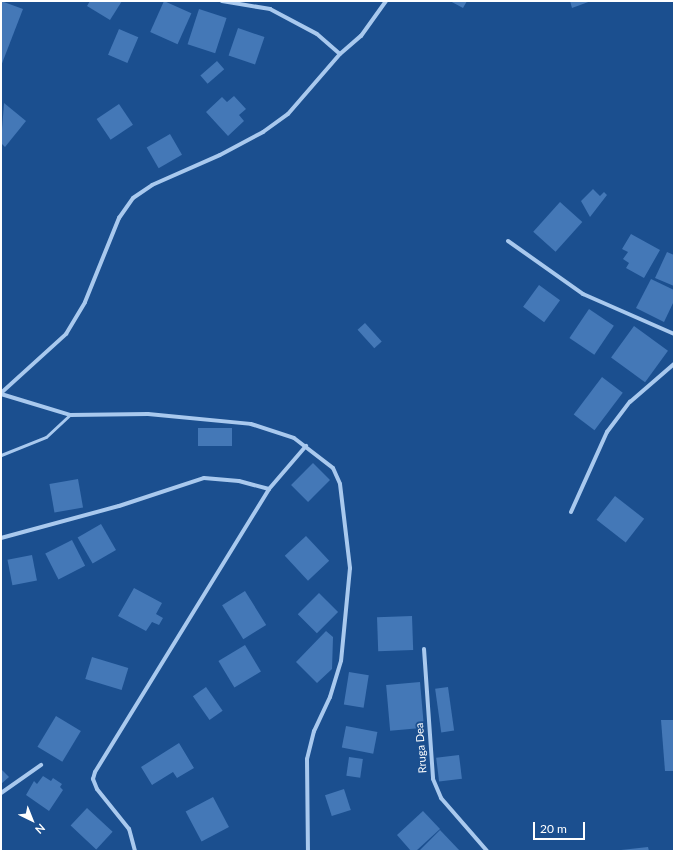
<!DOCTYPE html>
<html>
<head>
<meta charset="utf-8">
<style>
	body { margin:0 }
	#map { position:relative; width:675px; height:852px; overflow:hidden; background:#1b4f8f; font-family:Lato,sans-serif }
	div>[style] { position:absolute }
	.building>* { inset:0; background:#4478b7; transform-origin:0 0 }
	.lane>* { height:3px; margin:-1.5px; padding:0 1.5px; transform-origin:1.5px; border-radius:1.5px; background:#a9c9ee }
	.street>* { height:4px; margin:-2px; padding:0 2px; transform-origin:2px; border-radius:2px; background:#a9c9ee }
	span { translate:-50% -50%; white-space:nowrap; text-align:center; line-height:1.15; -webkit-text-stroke:4px #1b4f8f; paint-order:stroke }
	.street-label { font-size:11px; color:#fff }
	.frame { position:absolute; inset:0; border:2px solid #fff; pointer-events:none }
	.north { position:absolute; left:12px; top:800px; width:40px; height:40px; -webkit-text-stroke:3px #1b4f8f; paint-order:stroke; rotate:137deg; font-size:11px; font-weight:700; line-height:16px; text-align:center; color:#fff }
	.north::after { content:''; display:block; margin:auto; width:14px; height:18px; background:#fff; clip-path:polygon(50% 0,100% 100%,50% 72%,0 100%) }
	.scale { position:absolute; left:533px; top:822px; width:52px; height:18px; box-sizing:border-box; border:2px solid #fff; border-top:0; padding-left:5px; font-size:12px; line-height:14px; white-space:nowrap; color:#fff; -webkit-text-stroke:3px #1b4f8f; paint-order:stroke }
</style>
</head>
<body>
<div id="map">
	<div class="building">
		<div style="clip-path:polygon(1px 1px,23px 9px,1px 66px)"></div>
		<div style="clip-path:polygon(90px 1px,122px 1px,110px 20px,87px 6px)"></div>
		<div style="left:164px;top:1px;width:30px;height:34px;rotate:24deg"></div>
		<div style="clip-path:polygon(450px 1px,467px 1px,463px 8px)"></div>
		<div style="clip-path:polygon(570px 1px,591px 1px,572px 8px)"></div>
		<div style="left:199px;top:9px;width:29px;height:37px;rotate:18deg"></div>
		<div style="left:238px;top:28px;width:28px;height:29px;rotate:19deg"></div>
		<div style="left:119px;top:29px;width:21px;height:28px;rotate:23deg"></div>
		<div style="left:217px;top:61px;width:11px;height:22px;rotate:49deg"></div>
		<div style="clip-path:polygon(234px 96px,246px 109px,239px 115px,244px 121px,228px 136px,206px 112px,222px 97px,227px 102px)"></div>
		<div style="clip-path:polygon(4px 103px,26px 121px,5px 147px,1px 143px)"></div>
		<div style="left:119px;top:104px;width:25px;height:27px;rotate:56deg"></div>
		<div style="left:170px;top:134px;width:24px;height:27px;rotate:60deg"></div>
		<div style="clip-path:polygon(593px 189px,600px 196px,604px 192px,607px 195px,590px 217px,581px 201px)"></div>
		<div style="left:560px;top:202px;width:30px;height:40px;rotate:42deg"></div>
		<div style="clip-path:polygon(631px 234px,660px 250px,644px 278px,626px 268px,629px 263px,623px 259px,628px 252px,622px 249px)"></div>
		<div style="clip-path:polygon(667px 252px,674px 255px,674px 286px,655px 278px)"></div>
		<div style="clip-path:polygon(651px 279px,674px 290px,674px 301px,664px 322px,636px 308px)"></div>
		<div style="left:539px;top:285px;width:26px;height:27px;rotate:36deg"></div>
		<div style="left:589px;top:309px;width:30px;height:35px;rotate:34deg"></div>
		<div style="left:365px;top:323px;width:25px;height:10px;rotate:48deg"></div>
		<div style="left:634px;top:326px;width:42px;height:39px;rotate:36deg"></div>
		<div style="left:602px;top:377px;width:26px;height:47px;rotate:37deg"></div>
		<div style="left:198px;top:428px;width:34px;height:18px"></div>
		<div style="left:313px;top:463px;width:24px;height:31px;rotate:45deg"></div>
		<div style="left:78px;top:479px;width:29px;height:29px;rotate:80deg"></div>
		<div style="left:615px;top:496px;width:37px;height:30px;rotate:38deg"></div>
		<div style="left:101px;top:524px;width:30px;height:27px;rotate:60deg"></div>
		<div style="left:306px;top:536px;width:34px;height:29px;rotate:47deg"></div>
		<div style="left:72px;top:540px;width:29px;height:30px;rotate:63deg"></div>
		<div style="left:32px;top:555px;width:26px;height:25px;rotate:79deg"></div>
		<div style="clip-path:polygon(134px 588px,162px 603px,156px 614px,163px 618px,159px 625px,152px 622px,146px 631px,118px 616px)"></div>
		<div style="left:245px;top:591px;width:40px;height:27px;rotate:58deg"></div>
		<div style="left:319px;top:593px;width:27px;height:30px;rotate:45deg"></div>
		<div style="left:412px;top:616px;width:34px;height:35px;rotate:88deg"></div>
		<div style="clip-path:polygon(326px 631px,333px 637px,332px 669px,317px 683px,296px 662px)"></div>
		<div style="left:245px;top:645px;width:31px;height:31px;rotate:59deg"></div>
		<div style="left:92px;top:657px;width:38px;height:23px;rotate:17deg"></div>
		<div style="left:349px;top:672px;width:20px;height:33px;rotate:9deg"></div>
		<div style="left:420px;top:682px;width:46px;height:34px;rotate:85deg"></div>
		<div style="left:206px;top:687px;width:29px;height:16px;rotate:55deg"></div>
		<div style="left:448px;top:687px;width:44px;height:13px;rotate:82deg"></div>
		<div style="left:56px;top:716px;width:29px;height:36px;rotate:31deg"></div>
		<div style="clip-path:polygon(661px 720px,674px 720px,674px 771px,665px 771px)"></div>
		<div style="left:346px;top:726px;width:32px;height:22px;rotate:11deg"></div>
		<div style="clip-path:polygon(179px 743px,194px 768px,177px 778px,173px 772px,152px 785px,141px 767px)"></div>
		<div style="left:459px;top:755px;width:24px;height:23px;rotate:83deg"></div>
		<div style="left:349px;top:757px;width:14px;height:19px;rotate:8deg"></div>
		<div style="clip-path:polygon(1px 769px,9px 777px,1px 784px)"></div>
		<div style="clip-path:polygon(43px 776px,51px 781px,53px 778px,62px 784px,60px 787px,63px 790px,49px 811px,26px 795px,34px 781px,37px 784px)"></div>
		<div style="left:344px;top:789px;width:22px;height:20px;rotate:72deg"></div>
		<div style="left:213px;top:797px;width:34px;height:31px;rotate:62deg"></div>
		<div style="left:87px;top:808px;width:35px;height:24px;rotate:43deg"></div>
		<div style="clip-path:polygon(423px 811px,440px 829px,416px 851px,411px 851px,397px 835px)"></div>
		<div style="clip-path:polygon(440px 830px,460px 851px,419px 851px)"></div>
		<div style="clip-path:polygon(648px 847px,649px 851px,621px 851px,621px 850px)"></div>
	</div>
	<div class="lane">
		<div style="left:1px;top:455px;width:48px;rotate:-21.8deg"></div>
		<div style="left:46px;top:437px;width:33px;rotate:-43deg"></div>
	</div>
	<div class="street">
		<div style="left:222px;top:1px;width:49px;rotate:9.5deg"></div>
		<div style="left:270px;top:9px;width:53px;rotate:28deg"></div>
		<div style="left:317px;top:34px;width:30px;rotate:41deg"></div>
		<div style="left:508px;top:241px;width:92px;rotate:35.2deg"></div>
		<div style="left:583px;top:294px;width:99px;rotate:23.7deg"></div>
		<div style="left:1px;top:393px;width:88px;rotate:-42.2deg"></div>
		<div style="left:66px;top:334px;width:37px;rotate:-59deg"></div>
		<div style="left:85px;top:302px;width:91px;rotate:-68deg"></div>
		<div style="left:119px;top:218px;width:24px;rotate:-55deg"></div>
		<div style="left:133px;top:198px;width:23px;rotate:-34deg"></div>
		<div style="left:152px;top:185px;width:74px;rotate:-23.8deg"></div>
		<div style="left:220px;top:155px;width:49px;rotate:-28.1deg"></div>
		<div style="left:263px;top:132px;width:31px;rotate:-36deg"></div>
		<div style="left:288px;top:114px;width:79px;rotate:-49.1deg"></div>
		<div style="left:340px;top:54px;width:28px;rotate:-41deg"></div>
		<div style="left:361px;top:36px;width:43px;rotate:-54.5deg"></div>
		<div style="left:1px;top:394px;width:72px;rotate:16.9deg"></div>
		<div style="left:70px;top:415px;width:78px;rotate:-0.7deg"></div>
		<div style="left:148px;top:414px;width:103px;rotate:5.5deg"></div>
		<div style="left:251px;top:424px;width:45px;rotate:18deg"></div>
		<div style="left:294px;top:438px;width:49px;rotate:37.6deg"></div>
		<div style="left:333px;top:468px;width:17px;rotate:66deg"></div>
		<div style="left:340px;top:484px;width:85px;rotate:83.2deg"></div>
		<div style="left:350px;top:568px;width:93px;rotate:95.5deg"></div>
		<div style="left:341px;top:661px;width:38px;rotate:107deg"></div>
		<div style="left:330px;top:697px;width:38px;rotate:115deg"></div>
		<div style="left:314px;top:731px;width:29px;rotate:104deg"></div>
		<div style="left:307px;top:759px;width:92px;rotate:89.4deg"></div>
		<div style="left:571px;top:512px;width:88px;rotate:-65.8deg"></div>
		<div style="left:607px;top:432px;width:38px;rotate:-53deg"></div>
		<div style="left:630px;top:402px;width:58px;rotate:-40.8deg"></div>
		<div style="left:1px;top:538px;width:122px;rotate:-15.2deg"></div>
		<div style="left:119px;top:506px;width:89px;rotate:-18.2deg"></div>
		<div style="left:204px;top:478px;width:35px;rotate:5deg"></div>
		<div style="left:239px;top:481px;width:31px;rotate:15deg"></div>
		<div style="left:424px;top:649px;width:130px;rotate:86deg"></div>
		<div style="left:433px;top:779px;width:21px;rotate:67deg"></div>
		<div style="left:441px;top:798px;width:70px;rotate:49deg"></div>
		<div style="left:1px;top:793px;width:49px;rotate:-35deg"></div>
		<div style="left:135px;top:851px;width:23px;rotate:-105deg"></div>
		<div style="left:129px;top:829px;width:51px;rotate:-128.7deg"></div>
		<div style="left:97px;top:789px;width:11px;rotate:-112deg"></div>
		<div style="left:93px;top:779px;width:7px;rotate:-74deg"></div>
		<div style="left:95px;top:772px;width:332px;rotate:-58.4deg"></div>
		<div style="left:269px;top:489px;width:57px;rotate:-49.3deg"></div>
	</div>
	<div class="street-label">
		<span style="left:421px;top:748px;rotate:-94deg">Rruga Dea</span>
	</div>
	<div class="frame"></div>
	<div class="north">N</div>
	<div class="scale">20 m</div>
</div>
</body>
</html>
